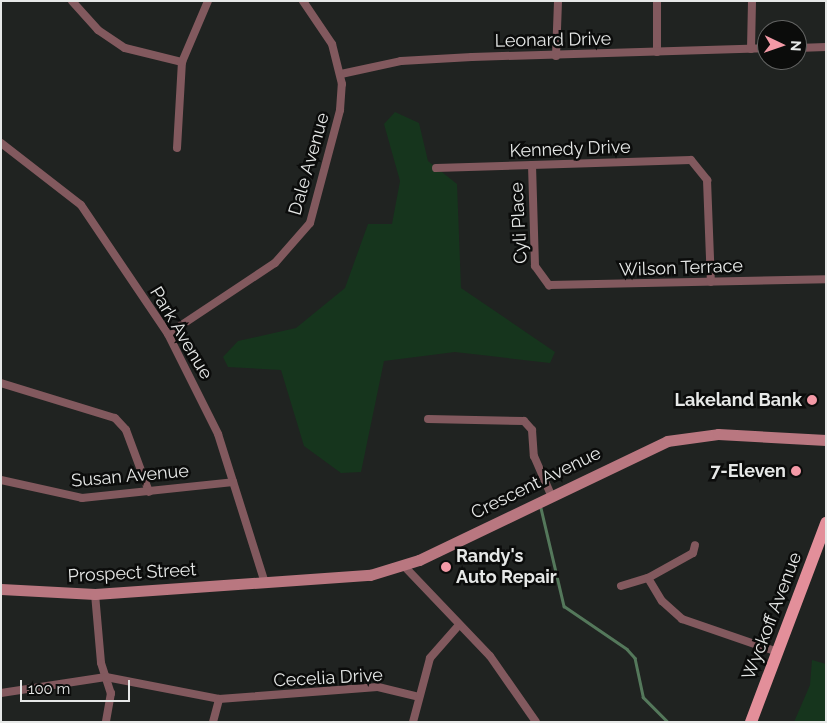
<!DOCTYPE html>
<html>
<head>
<meta charset="utf-8">
<style>
	body { margin:0 }
	#map { position:relative; width:827px; height:723px; overflow:hidden; background:#202321; font-family:Raleway,sans-serif }
	div>[style] { position:absolute }
	.green>* { inset:0; background:#16351d }
	.stream>* { height:2.5px; margin:-1.25px; padding:0 1.25px; transform-origin:1.25px; border-radius:1.25px; background:#54785b }
	.street>* { height:8px; margin:-4px; padding:0 4px; transform-origin:4px; border-radius:4px; background:#82595e }
	.secondary>* { height:11px; margin:-5.5px; padding:0 5.5px; transform-origin:5.5px; border-radius:5.5px; background:#b97780 }
	.primary>* { height:12px; margin:-6px; padding:0 6px; transform-origin:6px; border-radius:6px; background:#e38f9a }
	.dots>* { width:14px; height:14px; translate:-50% -50%; box-sizing:border-box; border:2px solid #0b0c0b; border-radius:50% }
	span { translate:-50% -50%; white-space:nowrap; text-align:center; line-height:1.15; -webkit-text-stroke:5px #0b0c0b; paint-order:stroke }
	.street-label { font-size:18px; color:#e6e8e7 }
	.poi-label { font-size:18px; color:#e6e8e7; font-weight:700 }
	.right { translate:-100% -50%; text-align:right }
	.left { translate:0 -50%; text-align:left }
	.frame { position:absolute; inset:0; border:2px solid #e6e8e7; pointer-events:none }
	.north { position:absolute; left:757px; top:20px; width:50px; height:50px; box-sizing:border-box; background:#0b0c0b; border:1px solid #636463; border-radius:50%; rotate:93deg; font-size:14px; font-weight:700; line-height:20px; text-align:center; color:#e6e8e7 }
	.north::after { content:''; display:block; margin:auto; width:18px; height:22px; background:#f49aa7; clip-path:polygon(50% 0,100% 100%,50% 72%,0 100%) }
	.scale { position:absolute; left:20px; top:680px; width:110px; height:22px; box-sizing:border-box; border:2px solid #e6e8e7; border-top:0; padding-left:6px; font-size:15px; line-height:18px; white-space:nowrap; color:#e6e8e7; -webkit-text-stroke:4px #0b0c0b; paint-order:stroke }
</style>
</head>
<body>
<div id="map">
	<div class="green">
		<div style="clip-path:polygon(395px 112px,419px 123px,428px 161px,457px 184px,461px 288px,555px 352px,550px 363px,455px 352px,384px 361px,361px 472px,341px 473px,304px 446px,281px 370px,228px 367px,223px 357px,238px 341px,296px 328px,345px 288px,368px 224px,392px 224px,400px 181px,384px 124px)"></div>
		<div style="clip-path:polygon(812px 660px,826px 664px,826px 722px,794px 722px,810px 685px)"></div>
	</div>
	<div class="stream">
		<div style="left:541px;top:508px;width:101px;rotate:76.8deg"></div>
		<div style="left:564px;top:606px;width:76px;rotate:34.3deg"></div>
		<div style="left:627px;top:649px;width:12px;rotate:48deg"></div>
		<div style="left:635px;top:658px;width:40px;rotate:78deg"></div>
		<div style="left:643px;top:697px;width:35px;rotate:45deg"></div>
	</div>
	<div class="street">
		<div style="left:72px;top:1px;width:39px;rotate:48deg"></div>
		<div style="left:98px;top:30px;width:32px;rotate:34deg"></div>
		<div style="left:125px;top:48px;width:59px;rotate:13.8deg"></div>
		<div style="left:797px;top:48px;width:29px;rotate:-2deg"></div>
		<div style="left:751px;top:49px;width:48px;rotate:-88.8deg"></div>
		<div style="left:657px;top:52px;width:51px;rotate:-90deg"></div>
		<div style="left:556px;top:56px;width:55px;rotate:-87.9deg"></div>
		<div style="left:341px;top:74px;width:61px;rotate:-12.2deg"></div>
		<div style="left:401px;top:61px;width:71px;rotate:-3.2deg"></div>
		<div style="left:472px;top:57px;width:295px;rotate:-1.7deg"></div>
		<div style="left:1px;top:143px;width:101px;rotate:37.8deg"></div>
		<div style="left:81px;top:205px;width:156px;rotate:56deg"></div>
		<div style="left:168px;top:334px;width:112px;rotate:63.4deg"></div>
		<div style="left:218px;top:434px;width:156px;rotate:72.5deg"></div>
		<div style="left:177px;top:148px;width:86px;rotate:-86.7deg"></div>
		<div style="left:182px;top:62px;width:66px;rotate:-66.9deg"></div>
		<div style="left:532px;top:165px;width:101px;rotate:88.3deg"></div>
		<div style="left:535px;top:266px;width:24px;rotate:54deg"></div>
		<div style="left:549px;top:285px;width:277px;rotate:-1.2deg"></div>
		<div style="left:436px;top:168px;width:255px;rotate:-1.8deg"></div>
		<div style="left:691px;top:160px;width:26px;rotate:51deg"></div>
		<div style="left:707px;top:180px;width:102px;rotate:87.8deg"></div>
		<div style="left:168px;top:334px;width:128px;rotate:-33.6deg"></div>
		<div style="left:275px;top:263px;width:53px;rotate:-48.8deg"></div>
		<div style="left:310px;top:223px;width:117px;rotate:-75.1deg"></div>
		<div style="left:340px;top:110px;width:26px;rotate:-86deg"></div>
		<div style="left:342px;top:84px;width:41px;rotate:-104deg"></div>
		<div style="left:332px;top:44px;width:52px;rotate:-124deg"></div>
		<div style="left:1px;top:383px;width:119px;rotate:17.1deg"></div>
		<div style="left:115px;top:418px;width:16px;rotate:47deg"></div>
		<div style="left:126px;top:430px;width:66px;rotate:69.6deg"></div>
		<div style="left:428px;top:419px;width:96px;rotate:1.2deg"></div>
		<div style="left:524px;top:421px;width:12px;rotate:48deg"></div>
		<div style="left:532px;top:430px;width:26px;rotate:86deg"></div>
		<div style="left:534px;top:456px;width:43px;rotate:66.4deg"></div>
		<div style="left:1px;top:480px;width:83px;rotate:12.5deg"></div>
		<div style="left:82px;top:498px;width:152px;rotate:-6deg"></div>
		<div style="left:404px;top:566px;width:124px;rotate:46.3deg"></div>
		<div style="left:490px;top:656px;width:80px;rotate:55.1deg"></div>
		<div style="left:648px;top:578px;width:27px;rotate:59deg"></div>
		<div style="left:662px;top:601px;width:27px;rotate:42deg"></div>
		<div style="left:682px;top:619px;width:102px;rotate:19deg"></div>
		<div style="left:621px;top:586px;width:28px;rotate:-17deg"></div>
		<div style="left:648px;top:578px;width:51px;rotate:-29.1deg"></div>
		<div style="left:693px;top:553px;width:8px;rotate:-76deg"></div>
		<div style="left:95px;top:594px;width:69px;rotate:85deg"></div>
		<div style="left:101px;top:663px;width:32px;rotate:72deg"></div>
		<div style="left:111px;top:693px;width:29px;rotate:100deg"></div>
		<div style="left:1px;top:693px;width:106px;rotate:-8.7deg"></div>
		<div style="left:106px;top:677px;width:115px;rotate:11deg"></div>
		<div style="left:219px;top:699px;width:159px;rotate:-4.3deg"></div>
		<div style="left:378px;top:687px;width:42px;rotate:13.7deg"></div>
		<div style="left:213px;top:722px;width:24px;rotate:-75deg"></div>
		<div style="left:413px;top:722px;width:66px;rotate:-75.1deg"></div>
		<div style="left:430px;top:658px;width:44px;rotate:-48.7deg"></div>
	</div>
	<div class="secondary">
		<div style="left:1px;top:589px;width:94px;rotate:3deg"></div>
		<div style="left:95px;top:594px;width:276px;rotate:-4deg"></div>
		<div style="left:370px;top:575px;width:51px;rotate:-17deg"></div>
		<div style="left:419px;top:560px;width:275px;rotate:-25.6deg"></div>
		<div style="left:667px;top:441px;width:51px;rotate:-7.8deg"></div>
		<div style="left:718px;top:434px;width:108px;rotate:3.2deg"></div>
	</div>
	<div class="primary">
		<div style="left:751px;top:722px;width:213px;rotate:-69.3deg"></div>
	</div>
	<div class="dots">
		<div style="left:812px;top:400px;background:#f49aa7"></div>
		<div style="left:796px;top:471px;background:#f49aa7"></div>
		<div style="left:446px;top:567px;background:#f49aa7"></div>
	</div>
	<div class="street-label">
		<span style="left:553px;top:40px;rotate:-1deg">Leonard Drive</span>
		<span style="left:570px;top:149px;rotate:-2deg">Kennedy Drive</span>
		<span style="left:309px;top:164px;rotate:-74deg">Dale Avenue</span>
		<span style="left:519px;top:223px;rotate:-93deg">Cyli Place</span>
		<span style="left:681px;top:268px;rotate:-2deg">Wilson Terrace</span>
		<span style="left:181px;top:333px;rotate:59deg">Park Avenue</span>
		<span style="left:130px;top:476px;rotate:-5deg">Susan Avenue</span>
		<span style="left:536px;top:483px;rotate:-26deg">Crescent Avenue</span>
		<span style="left:132px;top:573px;rotate:-3deg">Prospect Street</span>
		<span style="left:772px;top:616px;rotate:-69deg">Wyckoff Avenue</span>
		<span style="left:328px;top:678px;rotate:-3deg">Cecelia Drive</span>
	</div>
	<div class="poi-label">
		<span class="right" style="left:802px;top:400px">Lakeland Bank</span>
		<span class="right" style="left:786px;top:471px">7-Eleven</span>
		<span class="left" style="left:456px;top:567px">Randy's<br>Auto Repair</span>
	</div>
	<div class="frame"></div>
	<div class="north">N</div>
	<div class="scale">100 m</div>
</div>
</body>
</html>
